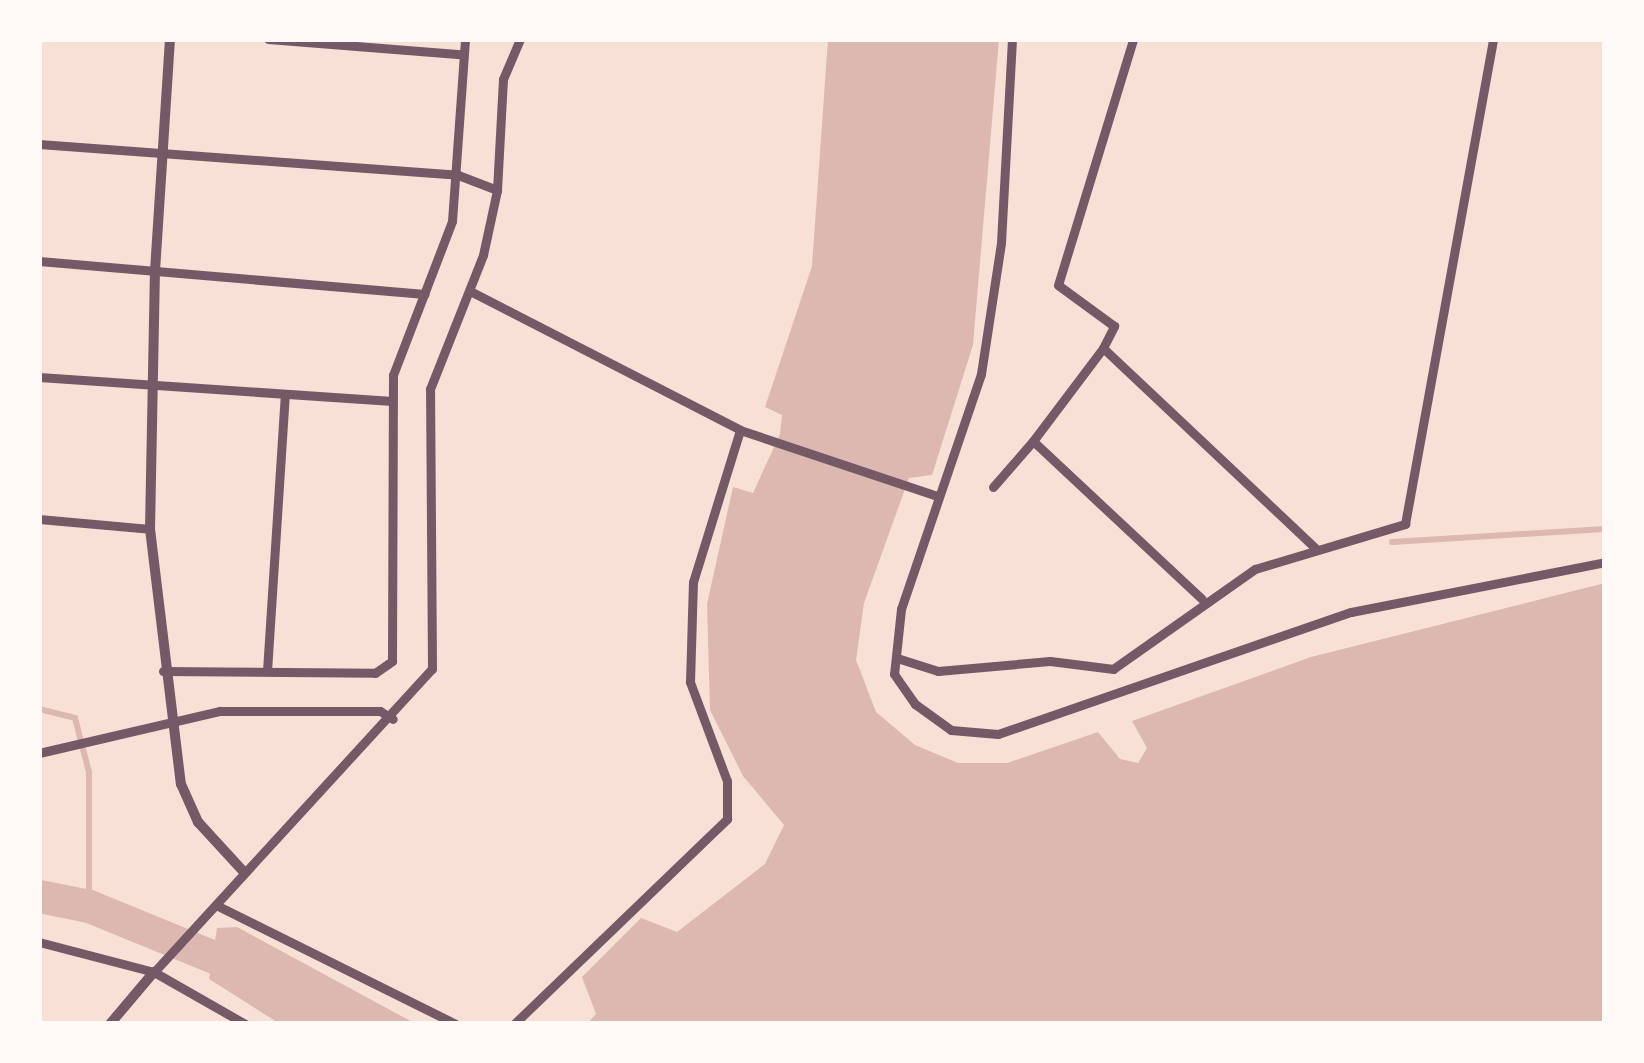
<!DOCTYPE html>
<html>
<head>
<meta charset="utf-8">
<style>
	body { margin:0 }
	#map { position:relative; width:1644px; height:1063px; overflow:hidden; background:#f7e1d7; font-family:"Golos Text",sans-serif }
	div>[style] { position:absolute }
	.water>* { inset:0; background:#dcb8b0 }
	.stream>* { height:6px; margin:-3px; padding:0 3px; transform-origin:3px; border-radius:3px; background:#dcb8b0 }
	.river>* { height:33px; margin:-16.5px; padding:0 16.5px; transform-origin:16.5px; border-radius:16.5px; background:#dcb8b0 }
	.minor>* { height:9px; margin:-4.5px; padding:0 4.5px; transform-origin:4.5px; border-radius:4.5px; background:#755966 }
	.tertiary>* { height:10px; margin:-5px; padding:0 5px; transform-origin:5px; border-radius:5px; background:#755966 }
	span { translate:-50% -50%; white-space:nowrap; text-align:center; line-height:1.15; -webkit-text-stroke:12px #fffaf5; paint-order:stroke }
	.frame { position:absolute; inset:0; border:42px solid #fffaf5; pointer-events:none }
</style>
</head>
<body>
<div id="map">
	<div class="water">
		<div style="clip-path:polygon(828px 39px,999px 39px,973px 345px,932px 475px,909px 478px,864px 603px,856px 660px,876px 712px,915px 745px,958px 763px,1007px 763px,1098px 732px,1120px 759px,1138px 763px,1147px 748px,1132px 721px,1311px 657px,1605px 583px,1605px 1024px,587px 1024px,596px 1014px,582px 977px,641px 918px,677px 932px,765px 864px,784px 825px,743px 776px,710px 710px,707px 604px,733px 487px,753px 493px,780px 434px,782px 415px,765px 407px,812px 266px)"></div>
		<div style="clip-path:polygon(237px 927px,416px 1024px,280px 1024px,209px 979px,217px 928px)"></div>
	</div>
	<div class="stream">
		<div style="left:1392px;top:542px;width:213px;rotate:-3.5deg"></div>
		<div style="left:39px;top:709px;width:37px;rotate:14deg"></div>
		<div style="left:75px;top:718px;width:56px;rotate:75.5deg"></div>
		<div style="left:89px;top:772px;width:134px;rotate:90deg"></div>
	</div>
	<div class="river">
		<div style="left:39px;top:896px;width:51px;rotate:11.3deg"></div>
		<div style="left:89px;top:906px;width:175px;rotate:22.2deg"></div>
	</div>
	<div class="minor">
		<div style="left:268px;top:39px;width:193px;rotate:4.5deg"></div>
		<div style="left:1012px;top:39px;width:204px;rotate:93.1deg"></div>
		<div style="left:1001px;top:243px;width:133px;rotate:98.7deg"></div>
		<div style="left:981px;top:374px;width:248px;rotate:108.8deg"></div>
		<div style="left:901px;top:609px;width:65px;rotate:96.1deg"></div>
		<div style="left:894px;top:674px;width:37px;rotate:55deg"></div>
		<div style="left:915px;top:704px;width:44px;rotate:35.8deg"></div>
		<div style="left:951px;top:730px;width:47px;rotate:4.9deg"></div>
		<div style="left:998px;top:734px;width:373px;rotate:-19.1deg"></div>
		<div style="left:1351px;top:612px;width:259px;rotate:-11.1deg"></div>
		<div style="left:39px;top:144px;width:420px;rotate:4.2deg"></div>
		<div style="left:458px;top:175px;width:42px;rotate:21deg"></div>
		<div style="left:39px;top:261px;width:387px;rotate:4.9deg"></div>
		<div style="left:472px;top:292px;width:301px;rotate:27.2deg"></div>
		<div style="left:740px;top:430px;width:208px;rotate:18.5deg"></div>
		<div style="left:1103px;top:348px;width:25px;rotate:-63deg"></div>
		<div style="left:1114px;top:326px;width:69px;rotate:-143.8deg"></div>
		<div style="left:1058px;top:285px;width:257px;rotate:-73deg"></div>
		<div style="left:39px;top:377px;width:354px;rotate:3.9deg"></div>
		<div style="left:1033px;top:441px;width:116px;rotate:-53deg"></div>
		<div style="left:1103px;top:348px;width:293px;rotate:43.3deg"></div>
		<div style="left:993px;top:487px;width:61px;rotate:-49deg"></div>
		<div style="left:1033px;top:441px;width:231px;rotate:43.1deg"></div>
		<div style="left:39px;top:519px;width:111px;rotate:5.1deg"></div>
		<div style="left:897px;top:658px;width:43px;rotate:17.6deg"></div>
		<div style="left:938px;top:671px;width:112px;rotate:-5.1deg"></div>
		<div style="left:1050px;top:661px;width:64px;rotate:7.2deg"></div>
		<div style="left:1113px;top:669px;width:174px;rotate:-35.2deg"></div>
		<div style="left:1255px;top:569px;width:157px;rotate:-16.7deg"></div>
		<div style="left:1405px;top:524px;width:493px;rotate:-79.7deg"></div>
		<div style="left:163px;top:671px;width:212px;rotate:0.5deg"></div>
		<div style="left:375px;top:673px;width:21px;rotate:-35deg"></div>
		<div style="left:392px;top:661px;width:286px;rotate:-89.8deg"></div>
		<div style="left:393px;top:375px;width:165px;rotate:-69deg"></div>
		<div style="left:452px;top:221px;width:182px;rotate:-85.9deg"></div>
		<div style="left:267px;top:671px;width:277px;rotate:-86.3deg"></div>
		<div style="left:39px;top:753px;width:186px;rotate:-13.1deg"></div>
		<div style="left:220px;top:711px;width:160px"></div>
		<div style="left:380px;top:711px;width:15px;rotate:32deg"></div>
		<div style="left:216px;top:905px;width:268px;rotate:26.4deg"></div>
		<div style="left:39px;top:942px;width:119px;rotate:14.6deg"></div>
		<div style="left:154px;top:972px;width:105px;rotate:29.7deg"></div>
		<div style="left:154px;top:972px;width:411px;rotate:-47.5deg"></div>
		<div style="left:432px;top:669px;width:280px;rotate:-90.4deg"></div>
		<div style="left:430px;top:389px;width:144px;rotate:-68.4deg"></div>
		<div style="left:483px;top:255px;width:66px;rotate:-77.8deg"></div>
		<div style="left:497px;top:190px;width:111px;rotate:-86.9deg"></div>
		<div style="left:503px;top:79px;width:43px;rotate:-67deg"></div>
		<div style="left:514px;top:1024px;width:296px;rotate:-43.9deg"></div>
		<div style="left:727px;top:819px;width:38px;rotate:-90deg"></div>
		<div style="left:727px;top:781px;width:106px;rotate:-110.5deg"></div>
		<div style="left:690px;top:682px;width:100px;rotate:-88.3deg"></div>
		<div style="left:693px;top:582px;width:159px;rotate:-72.8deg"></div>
	</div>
	<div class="tertiary">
		<div style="left:170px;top:39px;width:230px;rotate:93.7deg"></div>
		<div style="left:155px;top:269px;width:260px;rotate:91.1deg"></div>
		<div style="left:150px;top:529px;width:257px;rotate:83.1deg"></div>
		<div style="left:181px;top:784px;width:42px;rotate:65.9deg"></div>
		<div style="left:198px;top:822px;width:68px;rotate:47.4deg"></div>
		<div style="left:110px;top:1024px;width:68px;rotate:-49.8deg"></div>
	</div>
	<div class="frame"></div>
</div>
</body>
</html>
